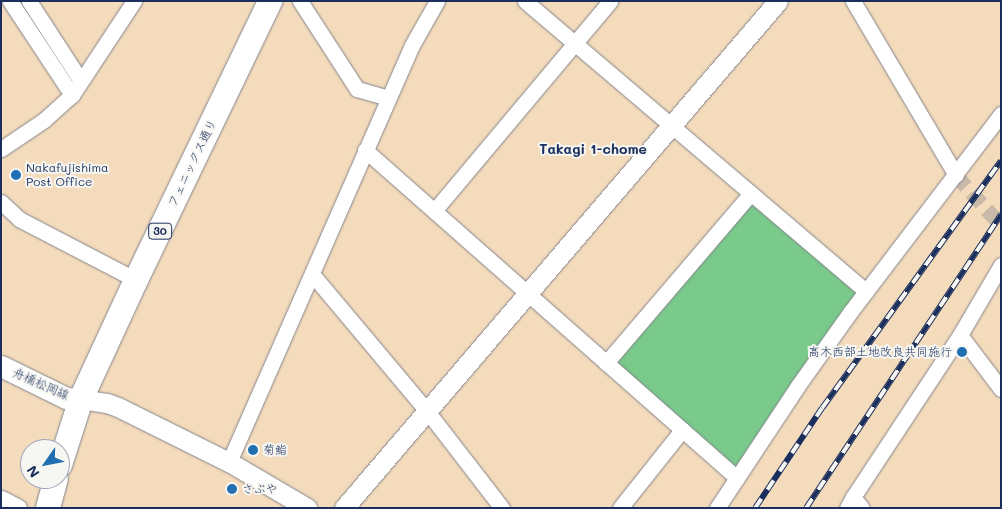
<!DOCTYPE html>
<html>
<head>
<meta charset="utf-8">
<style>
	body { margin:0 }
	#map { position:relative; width:1002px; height:509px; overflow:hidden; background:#f3dbbc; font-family:Mali,"Klee One",sans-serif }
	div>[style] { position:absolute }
	.green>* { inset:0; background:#79ca8b }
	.minor-tunnel>* { height:15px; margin-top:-7.5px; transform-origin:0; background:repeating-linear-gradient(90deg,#c8b9a9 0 15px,transparent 0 23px) }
	.roads { filter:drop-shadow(0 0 1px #87858d) drop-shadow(0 0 1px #87858d) }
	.minor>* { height:15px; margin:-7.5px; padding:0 7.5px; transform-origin:7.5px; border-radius:7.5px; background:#fff }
	.tertiary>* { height:19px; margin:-9.5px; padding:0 9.5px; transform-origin:9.5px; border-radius:9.5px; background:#fff }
	.secondary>* { height:21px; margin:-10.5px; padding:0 10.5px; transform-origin:10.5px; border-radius:10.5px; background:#fff }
	.primary>* { height:24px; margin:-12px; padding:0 12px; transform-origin:12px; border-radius:12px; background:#fff }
	.rail>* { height:5.5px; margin-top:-2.75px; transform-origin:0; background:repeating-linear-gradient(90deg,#f6f6f2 0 11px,#1b2f5e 0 22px); box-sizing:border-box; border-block:1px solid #1b2f5e }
	.dots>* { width:14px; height:14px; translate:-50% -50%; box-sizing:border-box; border:2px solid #f6f6f2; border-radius:50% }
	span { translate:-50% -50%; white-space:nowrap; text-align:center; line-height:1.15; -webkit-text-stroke:4px #f6f6f2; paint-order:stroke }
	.shield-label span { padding:1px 4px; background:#f6f6f2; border:1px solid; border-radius:4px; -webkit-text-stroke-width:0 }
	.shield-label { font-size:11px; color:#1b2f5e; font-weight:700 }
	.street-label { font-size:12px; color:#1b2f5e }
	.poi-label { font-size:12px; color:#1b2f5e }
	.left { translate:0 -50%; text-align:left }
	.right { translate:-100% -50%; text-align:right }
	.neighbourhood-label { font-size:14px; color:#1b2f5e; font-weight:700 }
	.frame { position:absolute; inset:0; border:2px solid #1b2f5e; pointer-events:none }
	.north { position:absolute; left:20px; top:439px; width:50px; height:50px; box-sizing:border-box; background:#f6f6f2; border:1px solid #9ea6b7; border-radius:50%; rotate:237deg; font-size:14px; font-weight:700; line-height:20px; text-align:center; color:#1b2f5e }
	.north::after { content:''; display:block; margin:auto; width:18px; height:22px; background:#1f6fb2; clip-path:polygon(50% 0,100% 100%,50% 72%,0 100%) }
</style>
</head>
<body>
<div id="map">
	<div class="green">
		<div style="clip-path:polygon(751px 193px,866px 291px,737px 478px,610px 358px)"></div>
	</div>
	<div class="minor-tunnel">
		<div style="left:956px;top:175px;width:67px;rotate:48deg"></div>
	</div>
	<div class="roads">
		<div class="minor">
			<div style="left:10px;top:1px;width:113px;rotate:56.6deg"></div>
			<div style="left:29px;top:1px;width:95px;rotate:57deg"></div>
			<div style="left:300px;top:1px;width:105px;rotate:57.1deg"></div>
			<div style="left:357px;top:89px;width:32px;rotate:16deg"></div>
			<div style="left:525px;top:1px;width:448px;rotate:40.4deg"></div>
			<div style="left:853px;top:1px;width:202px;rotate:59.4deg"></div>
			<div style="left:1px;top:149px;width:52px;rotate:-34deg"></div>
			<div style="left:44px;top:120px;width:38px;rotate:-42deg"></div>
			<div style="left:72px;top:95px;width:113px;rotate:-56.6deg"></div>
			<div style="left:365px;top:150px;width:496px;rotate:41.4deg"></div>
			<div style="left:1px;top:202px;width:25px;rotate:43deg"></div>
			<div style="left:19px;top:219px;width:132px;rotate:27.5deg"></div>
			<div style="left:434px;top:211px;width:274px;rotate:-50deg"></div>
			<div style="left:1001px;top:265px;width:81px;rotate:120.4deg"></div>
			<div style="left:960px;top:335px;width:68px;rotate:52.8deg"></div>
			<div style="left:312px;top:274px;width:179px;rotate:50deg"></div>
			<div style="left:427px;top:411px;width:123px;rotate:52.3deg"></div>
			<div style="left:606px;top:363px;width:223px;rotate:-49.5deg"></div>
			<div style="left:229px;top:462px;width:453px;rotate:-66.3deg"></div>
			<div style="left:411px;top:47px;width:53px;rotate:-60.5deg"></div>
			<div style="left:853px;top:497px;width:194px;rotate:-56.6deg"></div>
			<div style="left:620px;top:508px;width:100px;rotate:-51.5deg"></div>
			<div style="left:717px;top:508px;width:145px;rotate:-56.5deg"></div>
			<div style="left:797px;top:387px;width:93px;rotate:-54.6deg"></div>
			<div style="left:851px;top:311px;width:248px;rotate:-52.7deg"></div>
			<div style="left:847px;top:508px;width:13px;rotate:-61deg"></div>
			<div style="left:853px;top:497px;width:14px;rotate:51deg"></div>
		</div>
		<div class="tertiary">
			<div style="left:81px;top:399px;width:26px;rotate:9deg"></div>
			<div style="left:107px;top:403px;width:12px;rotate:20deg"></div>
			<div style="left:118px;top:407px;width:124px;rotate:26.4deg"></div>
			<div style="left:229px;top:462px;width:91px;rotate:30.5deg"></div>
			<div style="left:1px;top:500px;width:18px;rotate:27deg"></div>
			<div style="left:344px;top:508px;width:667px;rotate:-49.44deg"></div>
		</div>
		<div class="secondary">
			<div style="left:1px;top:366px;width:72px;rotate:26.2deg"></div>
			<div style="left:66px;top:398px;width:15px;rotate:4deg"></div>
		</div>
		<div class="primary">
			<div style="left:60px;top:465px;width:69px;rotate:-72.3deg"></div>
			<div style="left:81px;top:399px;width:131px;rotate:-65.2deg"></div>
			<div style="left:136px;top:280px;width:310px;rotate:-64.3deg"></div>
			<div style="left:48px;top:508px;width:30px;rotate:-75deg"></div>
		</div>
	</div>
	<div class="rail">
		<div style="left:755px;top:508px;width:120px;rotate:-56.2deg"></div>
		<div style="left:822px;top:408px;width:305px;rotate:-54.1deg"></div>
		<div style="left:806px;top:508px;width:353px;rotate:-56.4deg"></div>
	</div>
	<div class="dots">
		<div style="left:16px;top:175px;background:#1f6fb2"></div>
		<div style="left:962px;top:352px;background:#1f6fb2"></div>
		<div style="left:253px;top:450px;background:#1f6fb2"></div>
		<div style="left:232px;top:489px;background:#1f6fb2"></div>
	</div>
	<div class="shield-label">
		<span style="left:160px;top:231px">30</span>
	</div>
	<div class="street-label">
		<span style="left:192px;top:163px;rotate:-64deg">フェニックス通り</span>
		<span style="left:41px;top:384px;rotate:24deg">舟橋松岡線</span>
	</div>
	<div class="poi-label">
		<span class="left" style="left:26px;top:175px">Nakafujishima<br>Post Office</span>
		<span class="right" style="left:952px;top:352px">高木西部土地改良共同施行</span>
		<span class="left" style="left:263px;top:450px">菊鮨</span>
		<span class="left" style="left:242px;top:489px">さぶや</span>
	</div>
	<div class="neighbourhood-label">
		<span style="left:593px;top:149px">Takagi 1-chome</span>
	</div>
	<div class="frame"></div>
	<div class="north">N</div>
</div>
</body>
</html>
